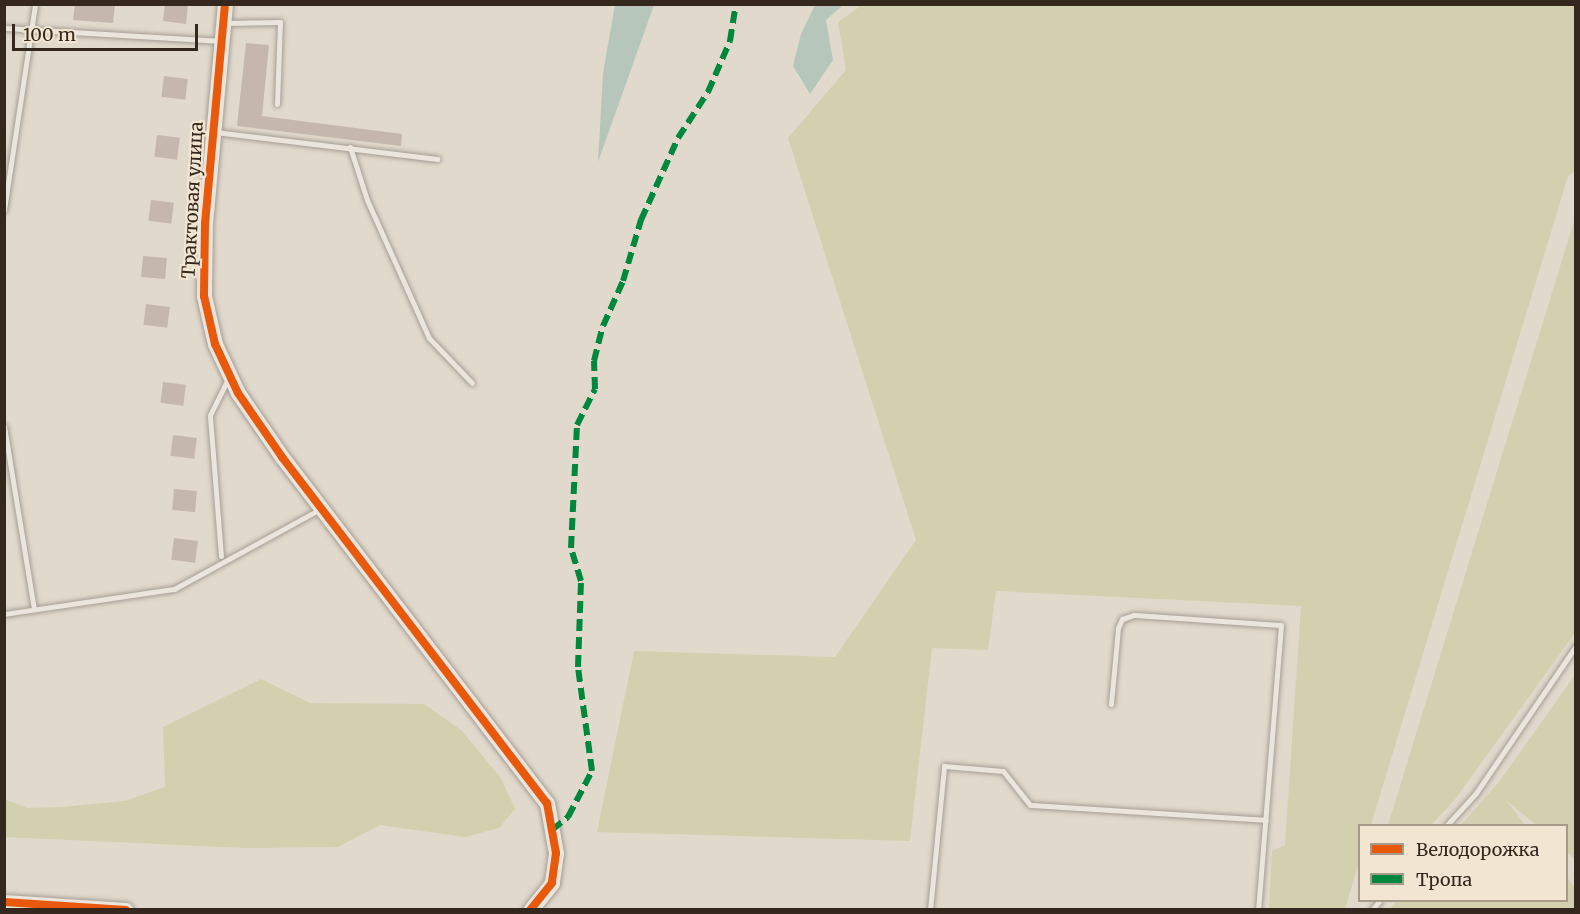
<!DOCTYPE html>
<html>
<head>
<meta charset="utf-8">
<style>
	body { margin:0 }
	#map { position:relative; width:1580px; height:914px; overflow:hidden; background:#e1d9cc; font-family:Merriweather,serif }
	div>[style] { position:absolute }
	.green>* { inset:0; background:#d3d0af }
	.water>* { inset:0; background:#b7c6bb }
	.building>* { inset:0; background:#c5b7ad; transform-origin:0 0 }
	.roads { filter:drop-shadow(0 0 2px #a69e95) drop-shadow(0 0 2px #a69e95) }
	.lane>* { height:5px; margin:-2.5px; padding:0 2.5px; transform-origin:2.5px; border-radius:2.5px; background:#eae5dd }
	.secondary>* { height:15px; margin:-7.5px; padding:0 7.5px; transform-origin:7.5px; border-radius:7.5px; background:#eae5dd }
	.quiet>* { height:6px; margin-top:-3px; transform-origin:0; background:repeating-linear-gradient(90deg,#00873e 0 12px,transparent 0 18px) }
	.cycleway>* { height:8px; margin:-4px; padding:0 4px; transform-origin:4px; border-radius:4px; background:#e8590c }
	span { translate:-50% -50%; white-space:nowrap; text-align:center; line-height:1.15; -webkit-text-stroke:4.5px #f2e6d2; paint-order:stroke }
	.street-label { font-size:18px; color:#34271e }
	.frame { position:absolute; inset:0; border:6px solid #34271e; pointer-events:none }
	.legend { position:absolute; left:1358px; top:824px; width:210px; height:78px; box-sizing:border-box; background:#f2e6d2; border:2px solid #a69a8a; margin:0; padding:8px 10px; list-style:none; font-size:18px; color:#34271e }
	.legend li { display:flex; align-items:center; gap:12px; height:30px }
	.legend b { width:30px; border:2px solid #a69a8a }
	.scale { position:absolute; left:12px; top:24px; width:186px; height:27px; box-sizing:border-box; border:3px solid #34271e; border-top:0; padding-left:8px; font-size:18px; line-height:21px; white-space:nowrap; color:#34271e; -webkit-text-stroke:4px #f2e6d2; paint-order:stroke }
</style>
</head>
<body>
<div id="map">
	<div class="green">
		<div style="clip-path:polygon(862px 5px,1575px 5px,1575px 171px,1568px 176px,1371px 825px,1360px 826px,1359px 862px,1345px 909px,1269px 909px,1272px 851px,1285px 845px,1301px 606px,996px 591px,988px 650px,932px 648px,910px 841px,597px 832px,634px 651px,835px 657px,916px 540px,788px 138px,846px 70px,838px 22px)"></div>
		<div style="clip-path:polygon(1575px 218px,1575px 633px,1453px 802px,1431px 825px,1388px 825px)"></div>
		<div style="clip-path:polygon(1575px 675px,1575px 860px,1567px 852px,1566px 826px,1536px 825px,1506px 800px,1525px 825px,1461px 825px,1499px 782px)"></div>
		<div style="clip-path:polygon(261px 679px,310px 703px,424px 704px,461px 730px,501px 778px,515px 809px,499px 828px,465px 837px,380px 825px,338px 847px,244px 848px,5px 837px,5px 799px,27px 808px,61px 807px,125px 801px,165px 787px,163px 727px)"></div>
		<div style="clip-path:polygon(1567px 877px,1575px 888px,1575px 909px,1389px 909px,1397px 901px,1566px 900px)"></div>
	</div>
	<div class="water">
		<div style="clip-path:polygon(615px 5px,654px 5px,598px 162px,603px 73px)"></div>
		<div style="clip-path:polygon(815px 5px,843px 5px,826px 20px,833px 60px,810px 94px,793px 66px,801px 34px)"></div>
	</div>
	<div class="building">
		<div style="clip-path:polygon(75px 4px,115px 4px,113px 23px,73px 20px)"></div>
		<div style="clip-path:polygon(165px 4px,188px 4px,186px 24px,163px 21px)"></div>
		<div style="clip-path:polygon(246px 43px,269px 45px,262px 116px,402px 134px,401px 146px,237px 126px)"></div>
		<div style="left:164px;top:76px;width:24px;height:21px;rotate:7deg"></div>
		<div style="left:157px;top:135px;width:23px;height:22px;rotate:7deg"></div>
		<div style="left:151px;top:200px;width:23px;height:21px;rotate:7deg"></div>
		<div style="left:143px;top:256px;width:24px;height:21px;rotate:5deg"></div>
		<div style="left:146px;top:304px;width:24px;height:21px;rotate:7deg"></div>
		<div style="left:163px;top:382px;width:23px;height:21px;rotate:7deg"></div>
		<div style="left:173px;top:435px;width:24px;height:21px;rotate:7deg"></div>
		<div style="left:174px;top:489px;width:23px;height:21px;rotate:5deg"></div>
		<div style="left:174px;top:538px;width:24px;height:22px;rotate:7deg"></div>
	</div>
	<div class="roads">
		<div class="lane">
			<div style="left:224px;top:23px;width:56px;rotate:-1deg"></div>
			<div style="left:280px;top:22px;width:82px;rotate:92.1deg"></div>
			<div style="left:4px;top:28px;width:216px;rotate:3.4deg"></div>
			<div style="left:215px;top:132px;width:224px;rotate:6.9deg"></div>
			<div style="left:350px;top:147px;width:56px;rotate:72.2deg"></div>
			<div style="left:367px;top:200px;width:151px;rotate:65.8deg"></div>
			<div style="left:429px;top:338px;width:62px;rotate:46.3deg"></div>
			<div style="left:4px;top:210px;width:208px;rotate:-81.4deg"></div>
			<div style="left:4px;top:426px;width:185px;rotate:80.7deg"></div>
			<div style="left:221px;top:556px;width:141px;rotate:-94.5deg"></div>
			<div style="left:210px;top:415px;width:40px;rotate:-63.4deg"></div>
			<div style="left:4px;top:614px;width:172px;rotate:-8.4deg"></div>
			<div style="left:174px;top:589px;width:166px;rotate:-28.7deg"></div>
			<div style="left:1111px;top:704px;width:76px;rotate:-84.7deg"></div>
			<div style="left:1118px;top:628px;width:10px;rotate:-66deg"></div>
			<div style="left:1122px;top:619px;width:13px;rotate:-18deg"></div>
			<div style="left:1134px;top:615px;width:147px;rotate:3.9deg"></div>
			<div style="left:1281px;top:625px;width:286px;rotate:94.6deg"></div>
			<div style="left:1446px;top:826px;width:45px;rotate:-47.7deg"></div>
			<div style="left:1476px;top:793px;width:178px;rotate:-55.8deg"></div>
			<div style="left:930px;top:910px;width:145px;rotate:-84.4deg"></div>
			<div style="left:944px;top:766px;width:59px;rotate:4.8deg"></div>
			<div style="left:1003px;top:771px;width:43px;rotate:51.5deg"></div>
			<div style="left:1030px;top:805px;width:236px;rotate:3.6deg"></div>
			<div style="left:1372px;top:910px;width:13px;rotate:-51deg"></div>
		</div>
		<div class="secondary">
			<div style="left:225px;top:4px;width:220px;rotate:95.2deg"></div>
			<div style="left:205px;top:223px;width:73px;rotate:90.8deg"></div>
			<div style="left:204px;top:296px;width:49px;rotate:77.1deg"></div>
			<div style="left:215px;top:344px;width:54px;rotate:64.9deg"></div>
			<div style="left:238px;top:393px;width:78px;rotate:55.5deg"></div>
			<div style="left:282px;top:457px;width:436px;rotate:52.6deg"></div>
			<div style="left:547px;top:803px;width:51px;rotate:79.8deg"></div>
			<div style="left:556px;top:853px;width:30px;rotate:98deg"></div>
			<div style="left:552px;top:883px;width:35px;rotate:129deg"></div>
			<div style="left:4px;top:902px;width:122px;rotate:3.8deg"></div>
		</div>
	</div>
	<div class="quiet">
		<div style="left:552px;top:830px;width:21px;rotate:-39deg"></div>
		<div style="left:568px;top:817px;width:52px;rotate:-62.4deg"></div>
		<div style="left:592px;top:771px;width:105px;rotate:-97.7deg"></div>
		<div style="left:578px;top:667px;width:86px;rotate:-88deg"></div>
		<div style="left:581px;top:581px;width:34px;rotate:-107deg"></div>
		<div style="left:571px;top:548px;width:123px;rotate:-87.2deg"></div>
		<div style="left:577px;top:425px;width:40px;rotate:-63.4deg"></div>
		<div style="left:595px;top:389px;width:28px;rotate:-92deg"></div>
		<div style="left:594px;top:361px;width:36px;rotate:-76deg"></div>
		<div style="left:603px;top:326px;width:49px;rotate:-66deg"></div>
		<div style="left:623px;top:281px;width:64px;rotate:-73.6deg"></div>
		<div style="left:641px;top:220px;width:90px;rotate:-65.7deg"></div>
		<div style="left:678px;top:138px;width:55px;rotate:-56.9deg"></div>
		<div style="left:708px;top:92px;width:56px;rotate:-66.7deg"></div>
		<div style="left:730px;top:41px;width:37px;rotate:-81deg"></div>
	</div>
	<div class="cycleway">
		<div style="left:225px;top:4px;width:220px;rotate:95.2deg"></div>
		<div style="left:205px;top:223px;width:73px;rotate:90.8deg"></div>
		<div style="left:204px;top:296px;width:49px;rotate:77.1deg"></div>
		<div style="left:215px;top:344px;width:54px;rotate:64.9deg"></div>
		<div style="left:238px;top:393px;width:78px;rotate:55.5deg"></div>
		<div style="left:282px;top:457px;width:436px;rotate:52.6deg"></div>
		<div style="left:547px;top:803px;width:51px;rotate:79.8deg"></div>
		<div style="left:556px;top:853px;width:30px;rotate:98deg"></div>
		<div style="left:552px;top:883px;width:35px;rotate:129deg"></div>
		<div style="left:4px;top:902px;width:122px;rotate:3.8deg"></div>
	</div>
	<div class="street-label">
		<span style="left:193px;top:200px;rotate:-87deg">Трактовая улица</span>
	</div>
	<div class="frame"></div>
	<ul class="legend">
	<li><b style="height:8px;background:#e8590c"></b>Велодорожка</li>
	<li><b style="height:8px;background:#00873e"></b>Тропа</li>
	</ul>
	<div class="scale">100 m</div>
</div>
</body>
</html>
